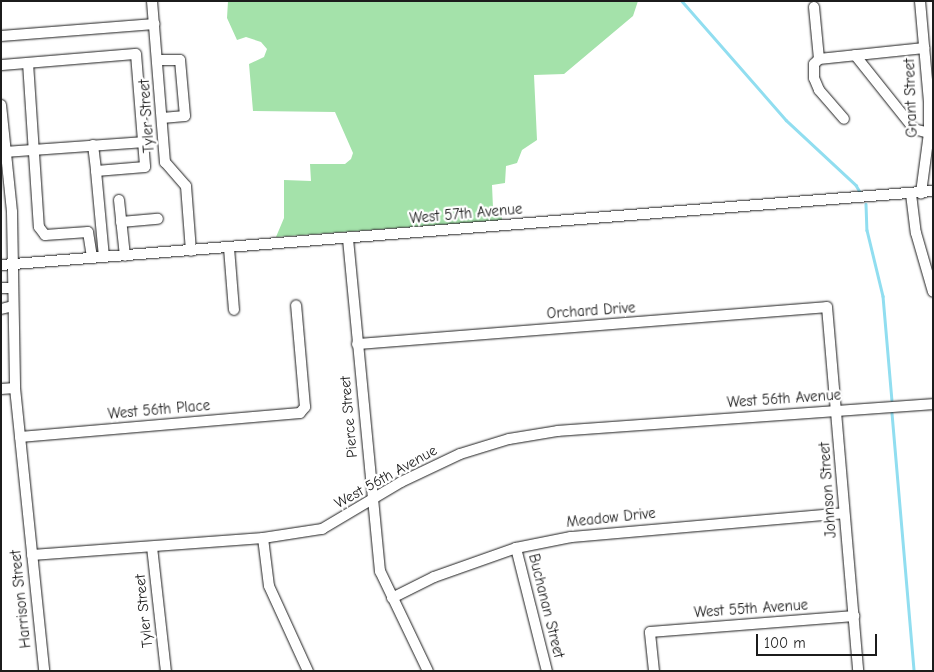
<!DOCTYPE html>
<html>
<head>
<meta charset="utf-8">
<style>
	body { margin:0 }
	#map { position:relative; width:934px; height:672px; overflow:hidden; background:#fff; font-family:"Comic Neue",sans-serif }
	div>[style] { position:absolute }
	.green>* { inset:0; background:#a4e2aa }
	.stream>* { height:2.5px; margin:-1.25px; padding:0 1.25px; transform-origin:1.25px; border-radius:1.25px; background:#91def0 }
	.roads { filter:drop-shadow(0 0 1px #1c1c1c) drop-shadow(0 0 1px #1c1c1c) }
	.minor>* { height:10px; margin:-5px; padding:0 5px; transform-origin:5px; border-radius:5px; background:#fff }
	span { translate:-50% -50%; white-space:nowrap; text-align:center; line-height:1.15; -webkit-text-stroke:4.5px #fff; paint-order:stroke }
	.street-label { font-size:15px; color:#1c1c1c }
	.frame { position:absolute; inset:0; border:2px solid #1c1c1c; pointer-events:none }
	.scale { position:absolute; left:756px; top:634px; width:121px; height:22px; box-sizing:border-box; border:2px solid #1c1c1c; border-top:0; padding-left:6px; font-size:15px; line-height:18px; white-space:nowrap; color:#1c1c1c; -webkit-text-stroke:4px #fff; paint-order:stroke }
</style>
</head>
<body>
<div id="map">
	<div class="green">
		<div style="clip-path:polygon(228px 1px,638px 1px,633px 16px,564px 74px,534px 75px,537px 140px,522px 150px,517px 163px,506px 166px,505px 183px,492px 185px,493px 208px,502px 211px,502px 220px,276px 237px,284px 218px,284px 180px,311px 181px,310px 164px,345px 164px,351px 159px,353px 153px,335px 112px,253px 111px,249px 64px,264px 57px,267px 49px,261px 42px,246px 37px,237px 40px,227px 18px)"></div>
	</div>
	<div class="stream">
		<div style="left:682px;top:1px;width:158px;rotate:48.8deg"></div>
		<div style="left:786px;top:120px;width:96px;rotate:42.9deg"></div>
		<div style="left:856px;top:185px;width:8px;rotate:60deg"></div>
		<div style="left:866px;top:204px;width:26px;rotate:88deg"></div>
		<div style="left:867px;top:230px;width:68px;rotate:76.4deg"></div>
		<div style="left:883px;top:296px;width:104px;rotate:85.1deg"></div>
		<div style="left:892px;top:413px;width:259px;rotate:85.1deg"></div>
	</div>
	<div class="roads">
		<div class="minor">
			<div style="left:152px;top:1px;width:162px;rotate:85.4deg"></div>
			<div style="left:165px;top:162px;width:32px;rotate:49deg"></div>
			<div style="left:186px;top:186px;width:65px;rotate:85.6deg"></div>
			<div style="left:920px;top:1px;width:101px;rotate:84.9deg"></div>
			<div style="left:929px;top:102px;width:31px;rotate:90deg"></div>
			<div style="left:929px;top:133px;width:61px;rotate:97.6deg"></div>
			<div style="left:814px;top:7px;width:52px;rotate:84.5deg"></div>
			<div style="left:819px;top:59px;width:7px;rotate:135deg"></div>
			<div style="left:814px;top:64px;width:14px;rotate:90deg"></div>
			<div style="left:814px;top:78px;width:13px;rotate:67deg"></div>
			<div style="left:819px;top:90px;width:38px;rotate:49deg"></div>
			<div style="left:1px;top:36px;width:154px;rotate:-4.5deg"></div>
			<div style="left:855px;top:55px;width:95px;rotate:51.4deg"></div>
			<div style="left:914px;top:129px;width:16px;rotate:15deg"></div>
			<div style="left:819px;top:59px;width:106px;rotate:-6deg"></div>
			<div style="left:157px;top:60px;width:23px"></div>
			<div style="left:180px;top:60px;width:56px;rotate:84.9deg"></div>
			<div style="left:185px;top:116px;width:23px;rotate:175deg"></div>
			<div style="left:28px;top:63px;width:164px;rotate:86.2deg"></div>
			<div style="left:39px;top:227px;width:10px;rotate:53deg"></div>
			<div style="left:45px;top:235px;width:43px;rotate:-4deg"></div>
			<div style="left:88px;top:232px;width:26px;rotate:81deg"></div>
			<div style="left:1px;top:65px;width:135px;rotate:-4.7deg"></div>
			<div style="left:136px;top:54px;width:113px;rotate:85.4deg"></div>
			<div style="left:145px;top:167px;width:49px;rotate:175.3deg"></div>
			<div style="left:96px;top:171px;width:86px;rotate:84.7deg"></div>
			<div style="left:1px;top:105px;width:108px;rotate:84.1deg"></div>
			<div style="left:12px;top:212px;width:176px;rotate:89deg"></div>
			<div style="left:15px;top:388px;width:284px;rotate:84.1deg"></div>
			<div style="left:93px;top:145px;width:26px;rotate:83deg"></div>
			<div style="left:6px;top:152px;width:138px;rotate:-4.1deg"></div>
			<div style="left:911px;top:194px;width:39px;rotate:83deg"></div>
			<div style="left:916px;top:233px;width:61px;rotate:73.9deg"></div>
			<div style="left:119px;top:200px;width:56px;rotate:83.9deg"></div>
			<div style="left:121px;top:222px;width:37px;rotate:-5deg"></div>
			<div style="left:348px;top:239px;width:334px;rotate:84.5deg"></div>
			<div style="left:380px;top:571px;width:111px;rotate:64.4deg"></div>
			<div style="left:229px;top:248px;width:62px;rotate:85.4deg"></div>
			<div style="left:1px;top:265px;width:935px;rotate:-4.54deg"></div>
			<div style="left:1px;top:288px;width:11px"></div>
			<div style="left:1px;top:309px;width:12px;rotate:-14deg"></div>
			<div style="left:357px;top:344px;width:471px;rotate:-4.5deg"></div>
			<div style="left:827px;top:307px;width:365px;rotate:85.1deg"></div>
			<div style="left:1px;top:389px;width:14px;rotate:-4deg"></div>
			<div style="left:20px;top:437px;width:281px;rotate:-4.9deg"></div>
			<div style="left:300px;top:413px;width:8px;rotate:-50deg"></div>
			<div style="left:305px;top:407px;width:102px;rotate:-95deg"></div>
			<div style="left:263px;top:538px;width:48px;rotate:82.9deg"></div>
			<div style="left:269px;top:586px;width:94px;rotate:65.4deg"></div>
			<div style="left:152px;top:547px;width:125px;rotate:83.6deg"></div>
			<div style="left:516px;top:548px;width:127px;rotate:75.9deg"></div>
			<div style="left:32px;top:555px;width:232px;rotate:-4.2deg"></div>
			<div style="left:263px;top:538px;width:60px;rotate:-8.7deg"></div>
			<div style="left:322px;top:529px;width:92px;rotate:-30.7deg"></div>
			<div style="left:401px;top:482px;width:65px;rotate:-25.4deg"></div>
			<div style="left:460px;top:454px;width:51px;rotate:-17deg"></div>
			<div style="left:509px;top:439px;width:50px;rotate:-9.3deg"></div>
			<div style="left:558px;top:431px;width:376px;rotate:-4.1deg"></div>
			<div style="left:392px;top:598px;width:47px;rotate:-26.6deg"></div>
			<div style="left:434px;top:577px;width:87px;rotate:-19.5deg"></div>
			<div style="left:516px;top:548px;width:56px;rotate:-11.3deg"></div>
			<div style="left:571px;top:537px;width:274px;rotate:-5deg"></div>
			<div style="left:654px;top:671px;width:39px;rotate:-96deg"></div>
			<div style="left:650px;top:632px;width:205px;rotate:-4.5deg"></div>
		</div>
	</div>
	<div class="street-label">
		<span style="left:911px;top:98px;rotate:-92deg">Grant Street</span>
		<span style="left:147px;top:116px;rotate:-94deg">Tyler Street</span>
		<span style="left:466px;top:214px;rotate:-5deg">West 57th Avenue</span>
		<span style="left:591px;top:311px;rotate:-4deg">Orchard Drive</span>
		<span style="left:784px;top:399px;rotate:-4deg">West 56th Avenue</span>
		<span style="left:159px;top:410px;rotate:-5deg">West 56th Place</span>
		<span style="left:349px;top:417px;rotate:-95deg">Pierce Street</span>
		<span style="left:386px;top:477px;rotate:-29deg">West 56th Avenue</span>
		<span style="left:828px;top:490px;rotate:-94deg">Johnson Street</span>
		<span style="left:611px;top:518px;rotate:-6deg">Meadow Drive</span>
		<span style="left:21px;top:599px;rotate:-96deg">Harrison Street</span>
		<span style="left:546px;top:606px;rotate:76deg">Buchanan Street</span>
		<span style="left:751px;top:609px;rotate:-4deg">West 55th Avenue</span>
		<span style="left:144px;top:611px;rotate:-96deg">Tyler Street</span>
	</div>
	<div class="frame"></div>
	<div class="scale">100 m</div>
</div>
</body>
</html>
